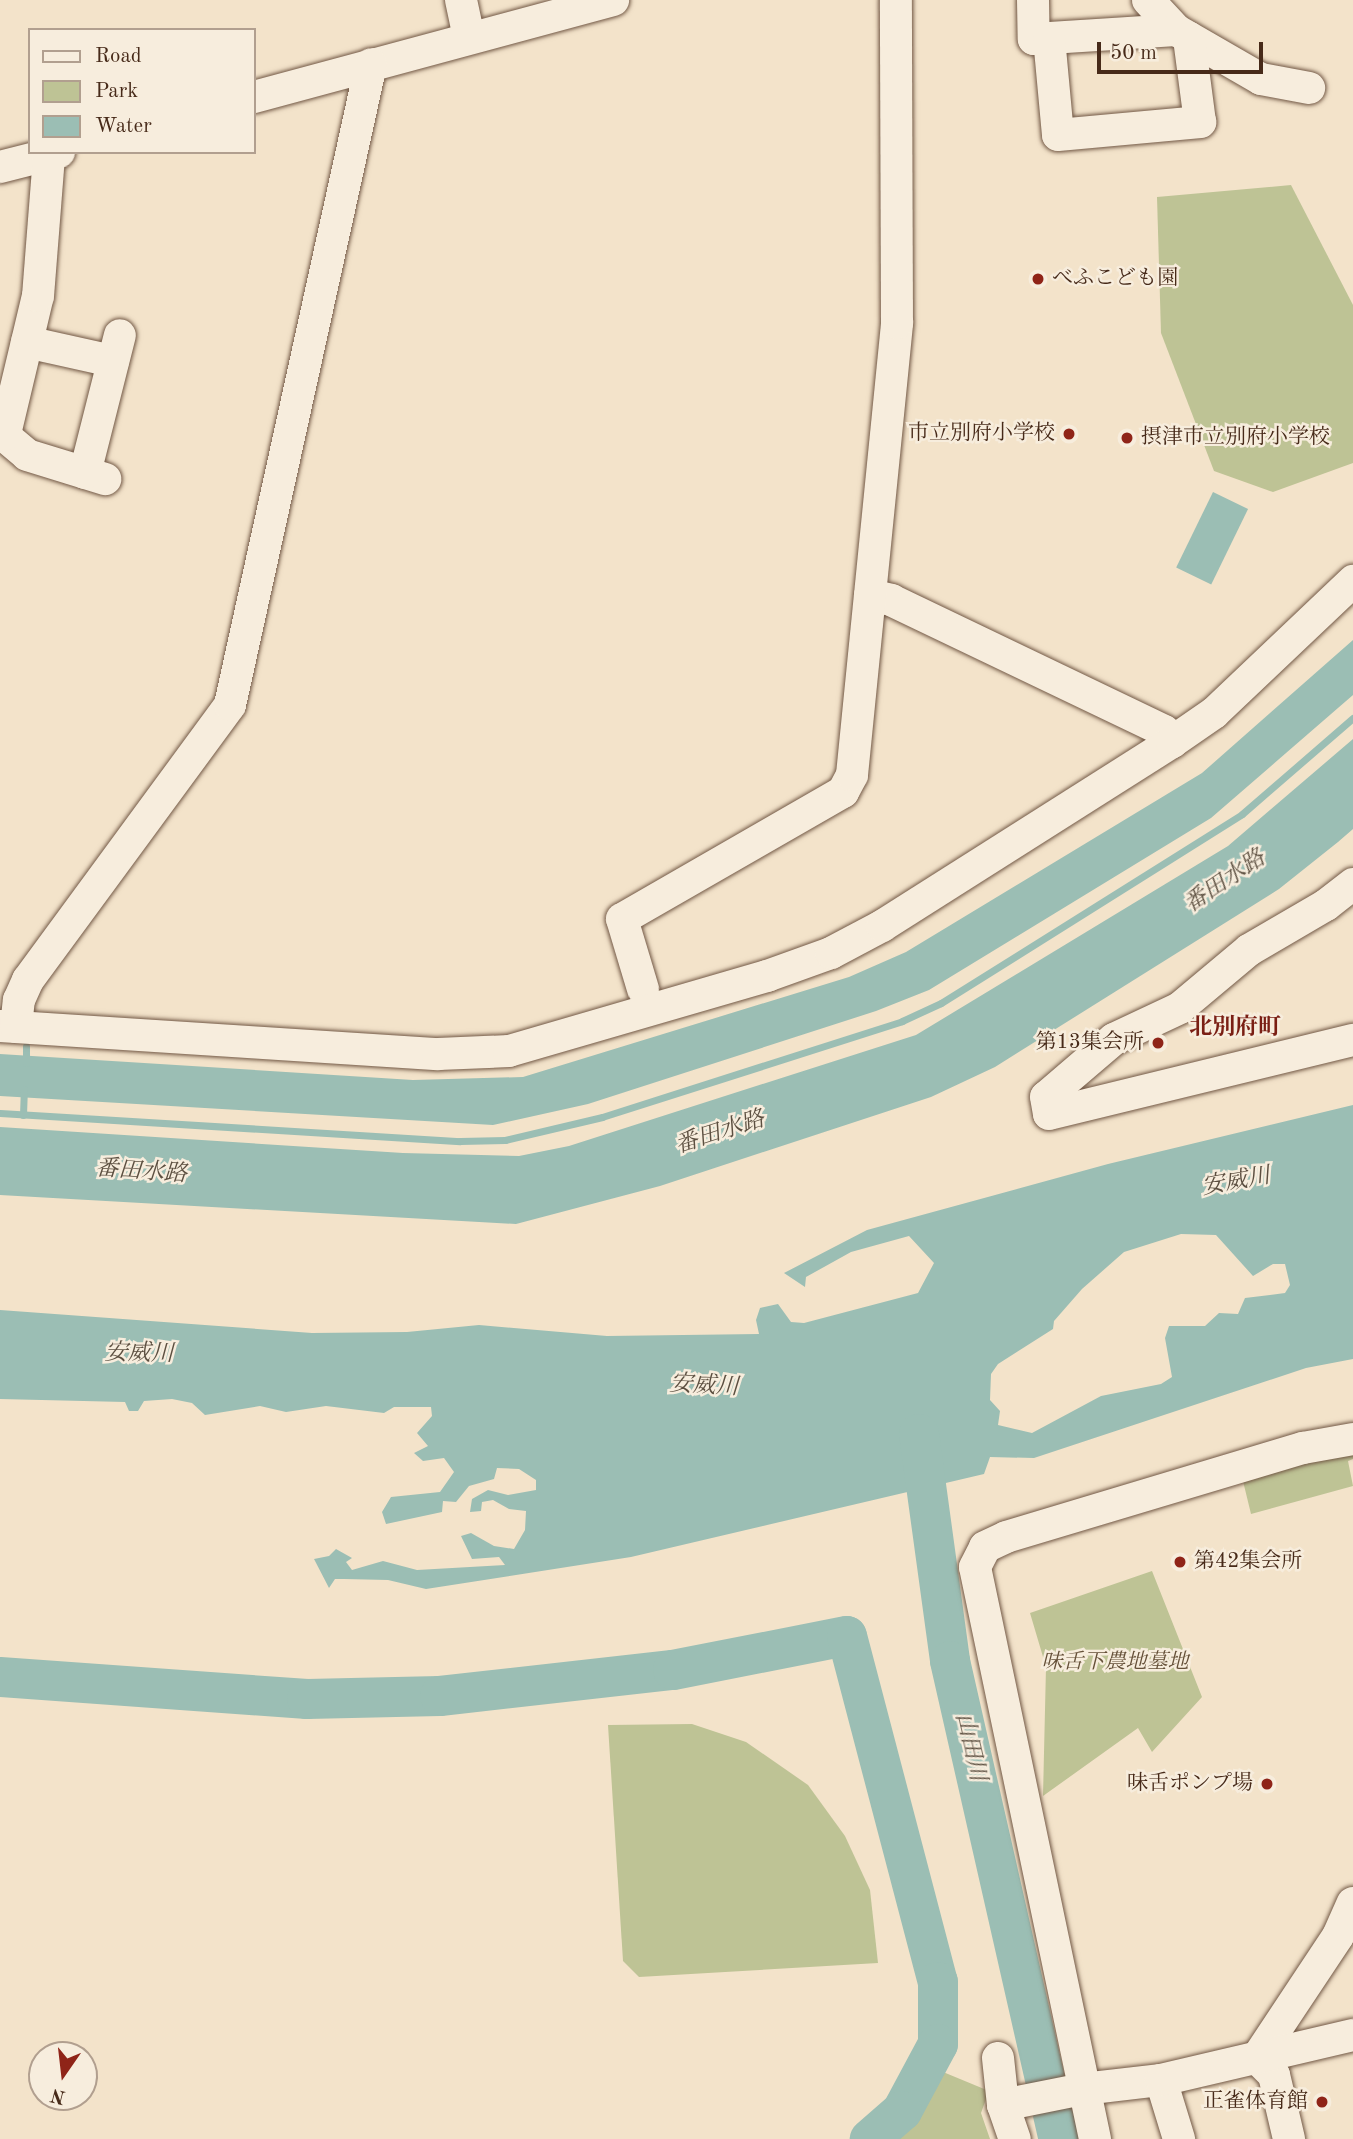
<!DOCTYPE html>
<html>
<head>
<meta charset="utf-8">
<style>
	body { margin:0 }
	#map { position:relative; width:1353px; height:2139px; overflow:hidden; background:#f3e3ca; font-family:"Old Standard TT","Noto Serif JP",serif }
	div>[style] { position:absolute }
	.green>* { inset:0; background:#bec395 }
	.water>* { inset:0; background:#9bbeb4; transform-origin:0 0 }
	.stream>* { height:7px; margin:-3.5px; padding:0 3.5px; transform-origin:3.5px; border-radius:3.5px; background:#9bbeb4 }
	.river>* { height:40px; margin:-20px; padding:0 20px; transform-origin:20px; border-radius:20px; background:#9bbeb4 }
	.roads { filter:drop-shadow(0 0 2px #725845) drop-shadow(0 0 2px #725845) }
	.minor>* { height:32px; margin:-16px; padding:0 16px; transform-origin:16px; border-radius:16px; background:#f7eddd }
	.dots>* { width:19px; height:19px; translate:-50% -50%; box-sizing:border-box; border:4px solid #f7eddd; border-radius:50% }
	span { translate:-50% -50%; white-space:nowrap; text-align:center; line-height:1.15; -webkit-text-stroke:5px #f7eddd; paint-order:stroke }
	.poi-label { font-size:21px; color:#472a19 }
	.left { translate:0 -50%; text-align:left }
	.right { translate:-100% -50%; text-align:right }
	.park-label { font-size:21px; color:#655038; font-style:italic }
	.water-label { font-size:23px; color:#5c4f40; font-style:italic }
	.neighbourhood-label { font-size:23px; color:#7a1f14; font-weight:700 }
	.legend { position:absolute; left:28px; top:28px; width:228px; height:126px; box-sizing:border-box; background:#f7eddd; border:2px solid #b19f8f; margin:0; padding:9px 12px; list-style:none; font-size:21px; color:#472a19 }
	.legend li { display:flex; align-items:center; gap:14px; height:35px }
	.legend b { width:35px; border:2px solid #b19f8f }
	.north { position:absolute; left:28px; top:2041px; width:70px; height:70px; box-sizing:border-box; background:#f7eddd; border:2px solid #b19f8f; border-radius:50%; rotate:194deg; font-size:19px; font-weight:700; line-height:28px; text-align:center; color:#472a19 }
	.north::after { content:''; display:block; margin:auto; width:24px; height:32px; background:#8f2418; clip-path:polygon(50% 0,100% 100%,50% 72%,0 100%) }
	.scale { position:absolute; left:1097px; top:42px; width:166px; height:32px; box-sizing:border-box; border:4px solid #472a19; border-top:0; padding-left:9px; font-size:21px; line-height:24px; white-space:nowrap; color:#472a19; -webkit-text-stroke:5px #f7eddd; paint-order:stroke }
</style>
</head>
<body>
<div id="map">
	<div class="green">
		<div style="clip-path:polygon(1291px 185px,1353px 305px,1353px 463px,1273px 492px,1214px 471px,1161px 333px,1157px 197px)"></div>
		<div style="clip-path:polygon(1353px 1449px,1353px 1459px,1348px 1461px,1353px 1486px,1251px 1514px,1242px 1477px)"></div>
		<div style="clip-path:polygon(1152px 1571px,1202px 1697px,1152px 1752px,1138px 1728px,1043px 1796px,1046px 1667px,1030px 1613px)"></div>
		<div style="clip-path:polygon(692px 1724px,746px 1742px,808px 1785px,845px 1836px,870px 1890px,878px 1963px,639px 1977px,623px 1961px,608px 1725px)"></div>
		<div style="clip-path:polygon(931px 2067px,989px 2091px,981px 2113px,990px 2139px,881px 2139px,906px 2117px)"></div>
	</div>
	<div class="water">
		<div style="left:1213px;top:492px;width:39px;height:84px;rotate:26deg"></div>
		<div style="clip-path:polygon(1353px 640px,1353px 695px,1211px 818px,929px 990px,876px 1011px,588px 1104px,493px 1125px,0 1096px,0 1054px,413px 1080px,523px 1077px,849px 977px,906px 952px,1202px 773px)"></div>
		<div style="clip-path:polygon(1353px 739px,1353px 829px,1338px 842px,1279px 889px,995px 1067px,931px 1097px,660px 1186px,516px 1224px,0 1195px,0 1127px,403px 1153px,519px 1156px,569px 1146px,916px 1035px,1228px 846px)"></div>
		<div style="clip-path:polygon(evenodd,1353px 1105px,1353px 1359px,1306px 1368px,1034px 1458px,990px 1457px,984px 1474px,631px 1557px,426px 1589px,388px 1580px,344px 1579px,335px 1579px,329px 1588px,314px 1559px,329px 1556px,336px 1549px,352px 1558px,346px 1562px,352px 1570px,383px 1561px,417px 1570px,505px 1565px,499px 1557px,472px 1559px,461px 1536px,471px 1533px,494px 1546px,514px 1549px,525px 1530px,526px 1511px,509px 1509px,493px 1500px,482px 1502px,481px 1511px,470px 1512px,472px 1499px,488px 1490px,508px 1495px,536px 1490px,536px 1480px,519px 1469px,497px 1468px,494px 1479px,469px 1486px,456px 1502px,443px 1501px,442px 1512px,386px 1524px,382px 1512px,391px 1497px,440px 1492px,454px 1472px,444px 1458px,423px 1461px,414px 1453px,428px 1446px,417px 1433px,432px 1416px,431px 1407px,394px 1407px,384px 1413px,326px 1406px,286px 1412px,260px 1406px,205px 1415px,192px 1403px,172px 1399px,144px 1401px,138px 1411px,129px 1411px,125px 1402px,0 1399px,0 1310px,312px 1333px,407px 1332px,479px 1325px,607px 1336px,759px 1334px,756px 1320px,760px 1308px,778px 1304px,791px 1322px,804px 1323px,918px 1293px,934px 1263px,909px 1236px,851px 1252px,806px 1277px,805px 1287px,784px 1273px,867px 1230px,1108px 1164px,1353px 1105px,1181px 1234px,1216px 1235px,1253px 1276px,1273px 1264px,1285px 1264px,1290px 1285px,1285px 1293px,1245px 1298px,1238px 1314px,1219px 1313px,1205px 1326px,1169px 1326px,1165px 1338px,1172px 1377px,1161px 1384px,1101px 1396px,1032px 1433px,998px 1425px,1000px 1411px,990px 1400px,991px 1374px,998px 1364px,1053px 1329px,1054px 1321px,1082px 1289px,1124px 1252px,1181px 1234px)"></div>
	</div>
	<div class="stream">
		<div style="left:26px;top:1063px;width:17px;rotate:-90deg"></div>
		<div style="left:0;top:1113px;width:461px;rotate:3.5deg"></div>
		<div style="left:460px;top:1141px;width:45px;rotate:-1.3deg"></div>
		<div style="left:505px;top:1140px;width:100px;rotate:-13.3deg"></div>
		<div style="left:602px;top:1117px;width:315px;rotate:-17.7deg"></div>
		<div style="left:902px;top:1021px;width:43px;rotate:-24.8deg"></div>
		<div style="left:941px;top:1003px;width:355px;rotate:-32.1deg"></div>
		<div style="left:1242px;top:814px;width:147px;rotate:-40.9deg"></div>
		<div style="left:23px;top:1115px;width:26px;rotate:-88deg"></div>
	</div>
	<div class="river">
		<div style="left:919px;top:1434px;width:229px;rotate:82.2deg"></div>
		<div style="left:950px;top:1661px;width:490px;rotate:77.2deg"></div>
		<div style="left:0;top:1677px;width:308px;rotate:4.1deg"></div>
		<div style="left:307px;top:1699px;width:133px;rotate:-1.3deg"></div>
		<div style="left:440px;top:1696px;width:234px;rotate:-6.4deg"></div>
		<div style="left:673px;top:1670px;width:177px;rotate:-11.1deg"></div>
		<div style="left:847px;top:1636px;width:358px;rotate:75.3deg"></div>
		<div style="left:938px;top:1982px;width:62px;rotate:90deg"></div>
		<div style="left:938px;top:2044px;width:76px;rotate:118.2deg"></div>
		<div style="left:902px;top:2111px;width:43px;rotate:138.8deg"></div>
	</div>
	<div class="roads">
		<div class="minor">
			<div style="left:461px;top:0;width:39px;rotate:78deg"></div>
			<div style="left:1033px;top:0;width:39px;rotate:89deg"></div>
			<div style="left:1034px;top:39px;width:142px;rotate:-3.6deg"></div>
			<div style="left:1148px;top:0;width:41px;rotate:47deg"></div>
			<div style="left:1176px;top:30px;width:98px;rotate:30deg"></div>
			<div style="left:1261px;top:79px;width:49px;rotate:10.6deg"></div>
			<div style="left:1049px;top:38px;width:97px;rotate:84.7deg"></div>
			<div style="left:1058px;top:135px;width:143px;rotate:-5.2deg"></div>
			<div style="left:1200px;top:122px;width:85px;rotate:-97.5deg"></div>
			<div style="left:254px;top:97px;width:372px;rotate:-15.1deg"></div>
			<div style="left:0;top:167px;width:61px;rotate:-14.3deg"></div>
			<div style="left:27px;top:342px;width:88px;rotate:12.5deg"></div>
			<div style="left:0;top:432px;width:35px;rotate:40deg"></div>
			<div style="left:27px;top:455px;width:82px;rotate:17.1deg"></div>
			<div style="left:5px;top:434px;width:142px;rotate:-76.6deg"></div>
			<div style="left:38px;top:296px;width:141px;rotate:-85.5deg"></div>
			<div style="left:85px;top:473px;width:142px;rotate:-75.8deg"></div>
			<div style="left:870px;top:595px;width:22px;rotate:13deg"></div>
			<div style="left:891px;top:600px;width:303px;rotate:25.6deg"></div>
			<div style="left:1164px;top:731px;width:14px;rotate:54deg"></div>
			<div style="left:1353px;top:884px;width:34px;rotate:142deg"></div>
			<div style="left:1326px;top:905px;width:89px;rotate:149.7deg"></div>
			<div style="left:1249px;top:950px;width:90px;rotate:140deg"></div>
			<div style="left:1180px;top:1008px;width:73px;rotate:154.8deg"></div>
			<div style="left:1114px;top:1039px;width:89px;rotate:139.5deg"></div>
			<div style="left:1046px;top:1097px;width:17px;rotate:80deg"></div>
			<div style="left:1049px;top:1114px;width:313px;rotate:-13.7deg"></div>
			<div style="left:643px;top:989px;width:73px;rotate:-106.7deg"></div>
			<div style="left:622px;top:919px;width:255px;rotate:-29.9deg"></div>
			<div style="left:843px;top:792px;width:19px;rotate:-62deg"></div>
			<div style="left:852px;top:775px;width:454px;rotate:-84.3deg"></div>
			<div style="left:897px;top:323px;width:323px;rotate:-90.2deg"></div>
			<div style="left:0;top:1026px;width:439px;rotate:3.7deg"></div>
			<div style="left:438px;top:1054px;width:71px;rotate:-2.4deg"></div>
			<div style="left:509px;top:1051px;width:269px;rotate:-16.2deg"></div>
			<div style="left:767px;top:976px;width:68px;rotate:-19.8deg"></div>
			<div style="left:831px;top:953px;width:58px;rotate:-27.9deg"></div>
			<div style="left:882px;top:926px;width:343px;rotate:-32.4deg"></div>
			<div style="left:1172px;top:742px;width:51px;rotate:-34.6deg"></div>
			<div style="left:1214px;top:713px;width:192px;rotate:-43.5deg"></div>
			<div style="left:16px;top:1027px;width:27px;rotate:-84deg"></div>
			<div style="left:19px;top:1000px;width:22px;rotate:-66deg"></div>
			<div style="left:28px;top:980px;width:341px;rotate:-53.7deg"></div>
			<div style="left:230px;top:705px;width:656px;rotate:-77.59deg"></div>
			<div style="left:998px;top:2058px;width:47px;rotate:83.9deg"></div>
			<div style="left:1003px;top:2105px;width:36px;rotate:71deg"></div>
			<div style="left:1257px;top:2058px;width:146px;rotate:-56.4deg"></div>
			<div style="left:1338px;top:1936px;width:36px;rotate:-66deg"></div>
			<div style="left:1257px;top:2058px;width:24px;rotate:45deg"></div>
			<div style="left:1274px;top:2075px;width:66px;rotate:76.8deg"></div>
			<div style="left:1161px;top:2080px;width:62px;rotate:73deg"></div>
			<div style="left:1003px;top:2105px;width:82px;rotate:-11.3deg"></div>
			<div style="left:1083px;top:2089px;width:79px;rotate:-6.6deg"></div>
			<div style="left:1161px;top:2080px;width:197px;rotate:-13.2deg"></div>
			<div style="left:1095px;top:2139px;width:584px;rotate:-101.85deg"></div>
			<div style="left:975px;top:1567px;width:22px;rotate:-63deg"></div>
			<div style="left:985px;top:1547px;width:23px;rotate:-25deg"></div>
			<div style="left:1006px;top:1537px;width:310px;rotate:-16.7deg"></div>
			<div style="left:1303px;top:1448px;width:51px;rotate:-10.2deg"></div>
		</div>
	</div>
	<div class="dots">
		<div style="left:1038px;top:279px;background:#8f2418"></div>
		<div style="left:1069px;top:434px;background:#8f2418"></div>
		<div style="left:1127px;top:438px;background:#8f2418"></div>
		<div style="left:1158px;top:1043px;background:#8f2418"></div>
		<div style="left:1180px;top:1562px;background:#8f2418"></div>
		<div style="left:1267px;top:1784px;background:#8f2418"></div>
		<div style="left:1322px;top:2102px;background:#8f2418"></div>
	</div>
	<div class="poi-label">
		<span class="left" style="left:1052px;top:279px">べふこども園</span>
		<span class="right" style="left:1055px;top:434px">市立別府小学校</span>
		<span class="left" style="left:1141px;top:438px">摂津市立別府小学校</span>
		<span class="right" style="left:1144px;top:1043px">第13集会所</span>
		<span class="left" style="left:1194px;top:1562px">第42集会所</span>
		<span class="right" style="left:1253px;top:1784px">味舌ポンプ場</span>
		<span class="right" style="left:1308px;top:2102px">正雀体育館</span>
	</div>
	<div class="park-label">
		<span style="left:1115px;top:1663px">味舌下農地墓地</span>
	</div>
	<div class="water-label">
		<span style="left:1225px;top:882px;rotate:-34deg">番田水路</span>
		<span style="left:720px;top:1133px;rotate:-18deg">番田水路</span>
		<span style="left:141px;top:1172px;rotate:4deg">番田水路</span>
		<span style="left:1236px;top:1182px;rotate:-10deg">安威川</span>
		<span style="left:139px;top:1354px;rotate:1deg">安威川</span>
		<span style="left:704px;top:1386px;rotate:3deg">安威川</span>
		<span style="left:970px;top:1747px;rotate:77deg">山田川</span>
	</div>
	<div class="neighbourhood-label">
		<span style="left:1235px;top:1028px">北別府町</span>
	</div>
	<ul class="legend">
	<li><b style="height:9px;background:#f7eddd"></b>Road</li>
	<li><b style="height:19px;background:#bec395"></b>Park</li>
	<li><b style="height:19px;background:#9bbeb4"></b>Water</li>
	</ul>
	<div class="north">N</div>
	<div class="scale">50 m</div>
</div>
</body>
</html>
